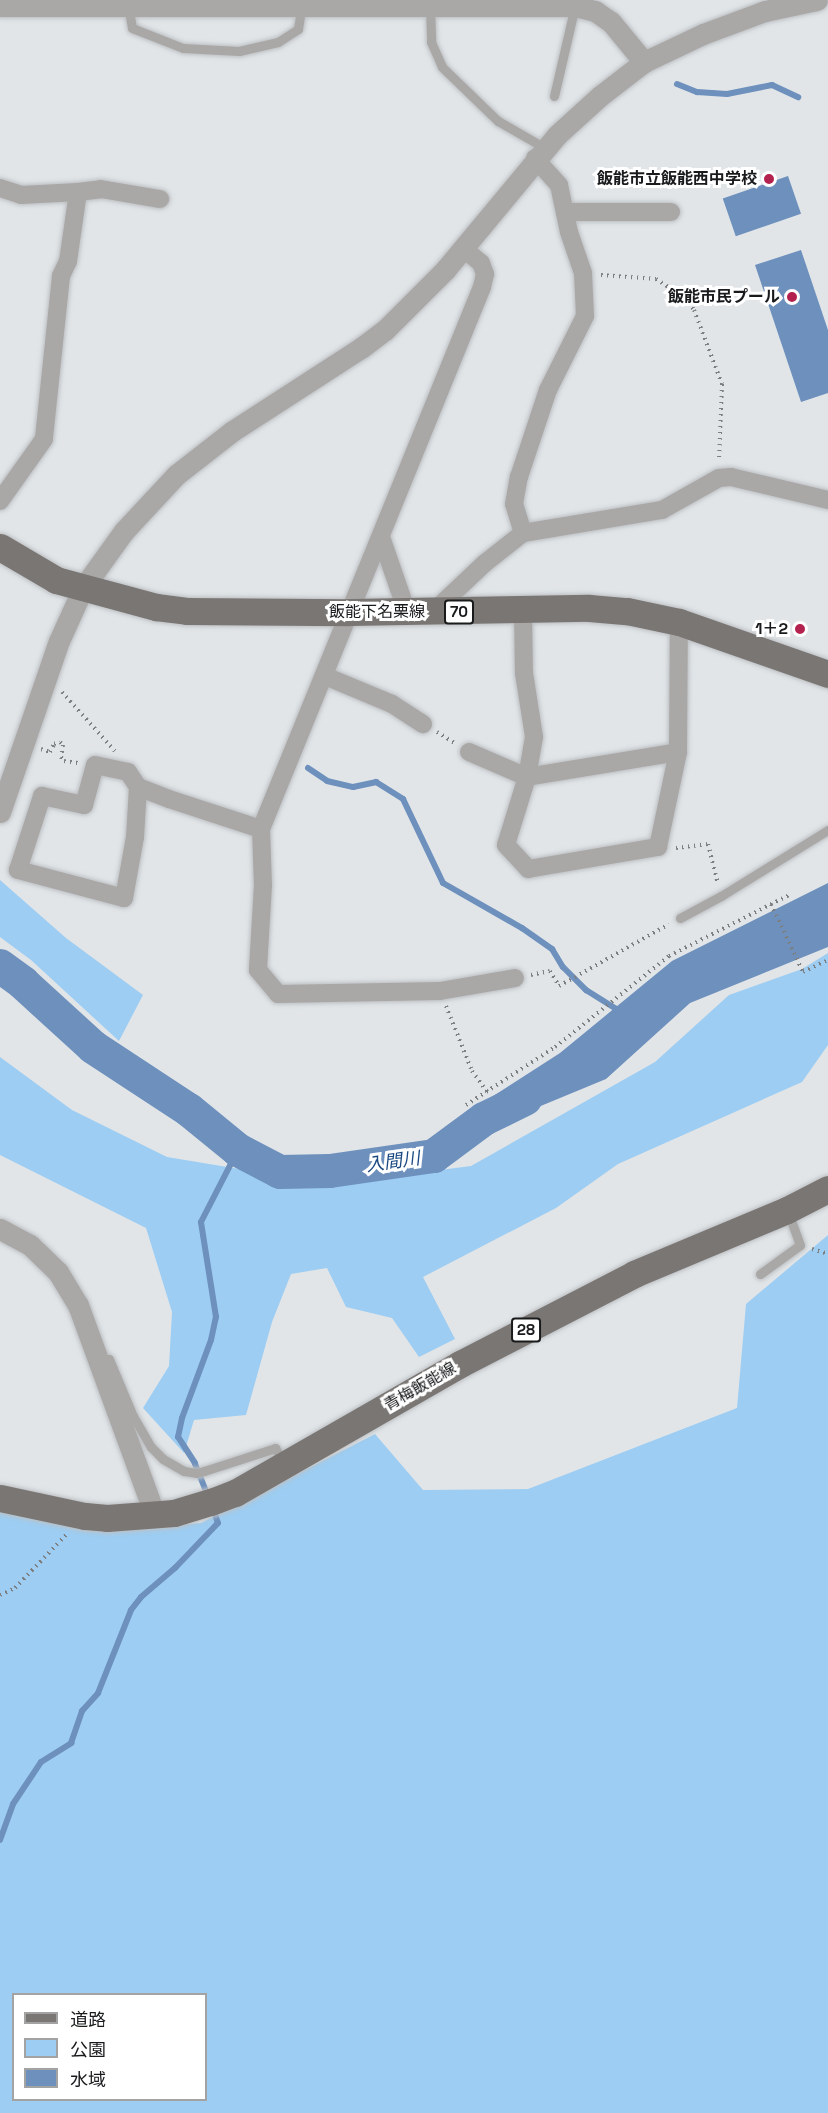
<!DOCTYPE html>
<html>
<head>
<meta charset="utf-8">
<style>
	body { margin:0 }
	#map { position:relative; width:828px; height:2113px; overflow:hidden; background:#e1e5e8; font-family:"Space Grotesk","Noto Sans JP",sans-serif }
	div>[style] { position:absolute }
	.green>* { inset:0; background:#9dcdf2 }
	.water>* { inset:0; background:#6d90bd; transform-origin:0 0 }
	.stream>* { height:6px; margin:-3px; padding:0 3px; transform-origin:3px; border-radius:3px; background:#6d90bd }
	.river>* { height:34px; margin:-17px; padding:0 17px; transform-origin:17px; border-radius:17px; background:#6d90bd }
	.path>* { height:4px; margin-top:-2px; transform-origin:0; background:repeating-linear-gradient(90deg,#7c7e80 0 1.5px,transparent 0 6px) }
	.roads { filter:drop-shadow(0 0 2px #bdc0c3) drop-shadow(0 0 2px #bdc0c3) }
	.service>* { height:9px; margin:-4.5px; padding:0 4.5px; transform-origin:4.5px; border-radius:4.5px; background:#aaa8a7 }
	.minor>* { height:18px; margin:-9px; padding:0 9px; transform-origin:9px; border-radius:9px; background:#aaa8a7 }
	.tertiary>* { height:21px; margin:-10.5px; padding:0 10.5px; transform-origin:10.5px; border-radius:10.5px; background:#aaa8a7 }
	.primary>* { height:27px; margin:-13.5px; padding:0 13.5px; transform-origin:13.5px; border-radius:13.5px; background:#7a7674 }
	.dots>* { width:16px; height:16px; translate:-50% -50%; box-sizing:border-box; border:3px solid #fff; border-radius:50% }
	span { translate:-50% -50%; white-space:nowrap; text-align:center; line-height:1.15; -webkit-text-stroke:6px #fff; paint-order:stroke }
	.shield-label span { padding:2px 4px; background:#fff; border:2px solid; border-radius:4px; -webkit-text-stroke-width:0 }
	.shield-label { font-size:15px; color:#181a1b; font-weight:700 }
	.poi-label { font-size:16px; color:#181a1b; font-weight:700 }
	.right { translate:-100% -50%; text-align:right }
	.street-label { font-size:16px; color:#181a1b }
	.water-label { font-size:18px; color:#1a4982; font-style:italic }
	.legend { position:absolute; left:12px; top:1993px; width:195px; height:108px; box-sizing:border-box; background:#fff; border:2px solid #a3a3a4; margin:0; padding:8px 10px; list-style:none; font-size:18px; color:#181a1b }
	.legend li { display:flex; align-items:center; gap:12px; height:30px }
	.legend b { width:30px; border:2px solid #a3a3a4 }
</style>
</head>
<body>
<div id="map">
	<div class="green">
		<div style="clip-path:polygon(0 880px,66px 938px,143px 995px,119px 1041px,31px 960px,0 937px)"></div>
		<div style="clip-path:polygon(828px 953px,828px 1045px,802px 1082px,618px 1164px,556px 1208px,423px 1277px,455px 1339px,419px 1357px,392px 1318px,346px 1307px,327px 1268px,291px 1274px,272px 1322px,246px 1415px,194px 1420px,184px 1453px,143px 1408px,169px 1366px,172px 1312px,146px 1228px,0 1155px,0 1057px,72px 1110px,167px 1157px,331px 1184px,471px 1166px,655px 1062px,729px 995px,802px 969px)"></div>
		<div style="clip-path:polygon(evenodd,828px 1235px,828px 2113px,0 2113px,0 1507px,90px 1531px,201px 1523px,375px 1434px,423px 1490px,528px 1489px,737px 1408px,746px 1304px,828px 1235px,14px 1994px,206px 1994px,206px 2100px,14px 2100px,14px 1994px)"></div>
	</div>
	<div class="water">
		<div style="left:788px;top:176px;width:40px;height:69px;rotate:71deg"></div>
		<div style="clip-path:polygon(801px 250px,828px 330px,828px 393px,801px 402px,755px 265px)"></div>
		<div style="clip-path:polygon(828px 883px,828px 947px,690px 1003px,606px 1079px,490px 1127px,484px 1119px,476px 1107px,560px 1053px,672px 961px)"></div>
	</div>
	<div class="stream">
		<div style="left:677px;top:84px;width:22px;rotate:22deg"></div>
		<div style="left:697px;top:92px;width:30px;rotate:4deg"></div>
		<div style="left:727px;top:94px;width:46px;rotate:-11.3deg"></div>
		<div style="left:772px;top:85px;width:29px;rotate:25deg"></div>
		<div style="left:308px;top:768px;width:23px;rotate:34deg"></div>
		<div style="left:327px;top:781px;width:27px;rotate:13deg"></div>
		<div style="left:353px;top:787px;width:24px;rotate:-12deg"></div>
		<div style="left:376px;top:782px;width:32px;rotate:32deg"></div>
		<div style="left:403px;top:799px;width:93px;rotate:64.5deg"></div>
		<div style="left:443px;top:883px;width:91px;rotate:29.7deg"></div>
		<div style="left:522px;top:928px;width:37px;rotate:35deg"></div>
		<div style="left:552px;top:949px;width:21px;rotate:59deg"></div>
		<div style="left:563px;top:967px;width:33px;rotate:45deg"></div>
		<div style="left:586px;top:990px;width:40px;rotate:32deg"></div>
		<div style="left:208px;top:1496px;width:35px;rotate:-112deg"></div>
		<div style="left:195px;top:1463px;width:31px;rotate:-123deg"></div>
		<div style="left:178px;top:1437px;width:19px;rotate:-78deg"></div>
		<div style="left:182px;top:1418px;width:83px;rotate:-69.6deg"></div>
		<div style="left:211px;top:1340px;width:24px;rotate:-78deg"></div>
		<div style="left:216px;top:1317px;width:96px;rotate:-99deg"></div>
		<div style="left:201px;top:1222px;width:81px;rotate:-62.8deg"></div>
		<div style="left:0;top:1840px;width:38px;rotate:-70deg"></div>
		<div style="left:13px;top:1804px;width:50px;rotate:-56.3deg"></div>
		<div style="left:41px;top:1762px;width:36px;rotate:-32deg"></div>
		<div style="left:71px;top:1743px;width:34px;rotate:-71deg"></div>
		<div style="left:82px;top:1711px;width:24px;rotate:-48deg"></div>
		<div style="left:98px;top:1693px;width:89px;rotate:-68.3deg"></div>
		<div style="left:131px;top:1610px;width:16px;rotate:-52deg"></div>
		<div style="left:141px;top:1597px;width:45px;rotate:-40.5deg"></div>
		<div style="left:175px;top:1568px;width:62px;rotate:-46.3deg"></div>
		<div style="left:218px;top:1523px;width:15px;rotate:-110deg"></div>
	</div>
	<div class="river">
		<div style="left:0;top:966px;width:29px;rotate:36deg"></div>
		<div style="left:23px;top:983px;width:95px;rotate:42.4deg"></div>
		<div style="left:93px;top:1047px;width:115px;rotate:33.3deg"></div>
		<div style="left:189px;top:1110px;width:63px;rotate:39.2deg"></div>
		<div style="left:238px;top:1150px;width:47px;rotate:27.6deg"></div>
		<div style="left:280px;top:1172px;width:50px;rotate:-1.1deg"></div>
		<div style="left:330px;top:1171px;width:105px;rotate:-8.2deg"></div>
		<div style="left:434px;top:1156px;width:62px;rotate:-36.5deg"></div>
		<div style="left:484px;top:1119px;width:46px;rotate:-26deg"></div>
	</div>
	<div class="path">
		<div style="left:601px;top:275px;width:55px;rotate:4.2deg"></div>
		<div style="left:656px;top:279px;width:35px;rotate:33deg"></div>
		<div style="left:685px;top:298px;width:15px;rotate:53deg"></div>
		<div style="left:694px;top:310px;width:79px;rotate:69.3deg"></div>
		<div style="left:722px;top:384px;width:76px;rotate:92.3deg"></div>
		<div style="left:62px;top:692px;width:79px;rotate:48.1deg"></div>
		<div style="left:437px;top:732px;width:22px;rotate:32deg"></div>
		<div style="left:41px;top:749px;width:9px;rotate:18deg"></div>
		<div style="left:50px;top:752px;width:9px;rotate:-63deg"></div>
		<div style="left:54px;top:744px;width:6px;rotate:-18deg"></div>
		<div style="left:60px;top:742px;width:4px;rotate:45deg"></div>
		<div style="left:63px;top:745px;width:12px;rotate:99deg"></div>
		<div style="left:61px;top:757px;width:5px;rotate:53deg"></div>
		<div style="left:64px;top:761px;width:14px;rotate:8deg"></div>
		<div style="left:676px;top:848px;width:32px;rotate:-7deg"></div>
		<div style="left:708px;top:844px;width:41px;rotate:76deg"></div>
		<div style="left:771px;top:904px;width:75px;rotate:64.8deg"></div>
		<div style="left:803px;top:972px;width:28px;rotate:-26deg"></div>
		<div style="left:531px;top:975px;width:19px;rotate:-12deg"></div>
		<div style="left:550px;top:971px;width:17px;rotate:59deg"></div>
		<div style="left:559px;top:986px;width:126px;rotate:-29.4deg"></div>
		<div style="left:446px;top:1006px;width:70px;rotate:68.2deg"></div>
		<div style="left:472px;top:1071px;width:26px;rotate:54deg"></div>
		<div style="left:466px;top:1105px;width:106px;rotate:-33.1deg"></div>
		<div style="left:555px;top:1047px;width:146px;rotate:-38.6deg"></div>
		<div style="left:669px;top:956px;width:137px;rotate:-26.9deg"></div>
		<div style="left:812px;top:1249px;width:17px;rotate:17deg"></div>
		<div style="left:0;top:1595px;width:17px;rotate:-25deg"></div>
		<div style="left:15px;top:1588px;width:75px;rotate:-46.1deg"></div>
	</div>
	<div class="roads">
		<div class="service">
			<div style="left:128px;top:5px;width:23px;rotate:80deg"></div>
			<div style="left:132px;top:28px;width:55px;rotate:21.4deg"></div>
			<div style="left:183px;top:48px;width:56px;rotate:3.1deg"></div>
			<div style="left:239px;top:51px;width:40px;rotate:-13deg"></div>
			<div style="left:278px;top:42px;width:24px;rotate:-33deg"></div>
			<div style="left:298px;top:29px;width:24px;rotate:-81deg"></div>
			<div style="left:430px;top:6px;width:36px;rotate:88deg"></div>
			<div style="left:431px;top:42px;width:27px;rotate:66deg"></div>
			<div style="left:442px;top:67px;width:78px;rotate:44deg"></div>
			<div style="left:498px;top:121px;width:54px;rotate:29.9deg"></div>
			<div style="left:554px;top:96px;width:92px;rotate:-76.9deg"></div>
			<div style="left:680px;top:918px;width:47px;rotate:-28.2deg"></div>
			<div style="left:721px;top:896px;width:126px;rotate:-31.7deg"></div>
			<div style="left:760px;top:1274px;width:49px;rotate:-35.9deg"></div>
			<div style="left:800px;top:1245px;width:35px;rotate:-110deg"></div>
			<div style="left:106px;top:1360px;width:3px;rotate:-18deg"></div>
			<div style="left:109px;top:1359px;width:62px;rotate:67.2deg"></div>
			<div style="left:133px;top:1416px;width:36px;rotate:60deg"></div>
			<div style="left:151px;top:1447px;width:17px;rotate:45deg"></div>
			<div style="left:163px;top:1459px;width:24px;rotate:30deg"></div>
			<div style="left:184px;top:1471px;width:12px;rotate:9deg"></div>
			<div style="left:196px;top:1473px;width:8px;rotate:-14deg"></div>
			<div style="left:204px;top:1471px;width:75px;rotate:-17.9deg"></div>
			<div style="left:275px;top:1448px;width:17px;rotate:59deg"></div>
		</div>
		<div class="minor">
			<div style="left:0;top:188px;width:22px;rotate:18deg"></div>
			<div style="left:21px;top:195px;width:57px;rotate:-3deg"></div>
			<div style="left:78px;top:192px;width:70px;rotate:98.2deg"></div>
			<div style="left:68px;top:261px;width:17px;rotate:115deg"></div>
			<div style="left:61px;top:276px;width:164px;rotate:96deg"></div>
			<div style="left:44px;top:439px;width:76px;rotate:125.4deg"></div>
			<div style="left:78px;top:192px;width:23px;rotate:-7deg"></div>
			<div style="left:101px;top:189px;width:60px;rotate:9.6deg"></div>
			<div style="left:565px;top:212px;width:106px"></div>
			<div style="left:463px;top:248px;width:23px;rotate:40deg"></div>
			<div style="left:481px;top:263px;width:12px;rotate:70deg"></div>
			<div style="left:485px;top:274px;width:13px;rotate:103deg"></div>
			<div style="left:482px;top:287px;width:585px;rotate:112.18deg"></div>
			<div style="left:261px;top:829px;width:56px;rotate:88deg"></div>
			<div style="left:263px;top:885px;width:85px;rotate:93.4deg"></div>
			<div style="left:258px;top:970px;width:31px;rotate:50deg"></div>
			<div style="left:278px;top:994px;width:162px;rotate:-1.1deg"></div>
			<div style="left:440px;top:991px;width:76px;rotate:-9.8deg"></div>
			<div style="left:523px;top:533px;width:141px;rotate:-9.4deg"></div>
			<div style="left:662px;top:510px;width:65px;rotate:-29.3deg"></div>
			<div style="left:719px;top:478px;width:12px;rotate:-5deg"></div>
			<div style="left:731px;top:477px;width:100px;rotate:13.3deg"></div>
			<div style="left:381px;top:537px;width:79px;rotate:70.9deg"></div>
			<div style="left:523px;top:611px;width:62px;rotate:89.1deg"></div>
			<div style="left:524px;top:673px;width:65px;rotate:81.1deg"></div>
			<div style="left:534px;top:737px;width:41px;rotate:99.9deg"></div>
			<div style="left:527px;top:777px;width:71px;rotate:107.2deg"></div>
			<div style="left:506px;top:845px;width:33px;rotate:47deg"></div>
			<div style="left:528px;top:869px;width:132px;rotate:-9.6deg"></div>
			<div style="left:658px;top:847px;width:97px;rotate:-78.1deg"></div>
			<div style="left:678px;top:752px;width:130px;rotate:-89.6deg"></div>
			<div style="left:433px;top:612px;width:71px;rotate:-43.3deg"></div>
			<div style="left:485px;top:563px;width:48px;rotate:-38.3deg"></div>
			<div style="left:523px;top:533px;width:30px;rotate:-107deg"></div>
			<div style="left:514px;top:504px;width:27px;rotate:-80deg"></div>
			<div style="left:519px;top:477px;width:92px;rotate:-71.6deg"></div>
			<div style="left:548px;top:390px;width:83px;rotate:-63.4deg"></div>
			<div style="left:585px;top:316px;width:43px;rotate:-92.7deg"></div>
			<div style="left:583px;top:273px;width:43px;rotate:-108.9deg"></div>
			<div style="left:569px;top:232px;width:48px;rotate:-102deg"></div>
			<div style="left:559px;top:185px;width:36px;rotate:-132deg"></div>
			<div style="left:325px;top:676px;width:73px;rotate:22.7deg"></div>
			<div style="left:392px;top:704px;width:37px;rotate:33deg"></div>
			<div style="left:469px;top:752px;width:63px;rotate:23.3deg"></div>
			<div style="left:527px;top:777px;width:153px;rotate:-9.4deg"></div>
			<div style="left:138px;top:787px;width:50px;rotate:93.4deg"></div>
			<div style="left:135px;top:837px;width:62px;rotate:100.2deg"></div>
			<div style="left:124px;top:898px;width:110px;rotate:-165.2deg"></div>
			<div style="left:18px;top:870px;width:78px;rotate:-72deg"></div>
			<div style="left:42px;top:796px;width:43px;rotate:12.1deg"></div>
			<div style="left:84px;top:805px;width:41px;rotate:-74.6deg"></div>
			<div style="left:95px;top:765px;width:34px;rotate:12deg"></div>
			<div style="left:128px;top:772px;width:18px;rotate:56deg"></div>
			<div style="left:138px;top:787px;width:33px;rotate:21deg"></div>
			<div style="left:169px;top:799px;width:97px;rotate:18.1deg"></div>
		</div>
		<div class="tertiary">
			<div style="left:0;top:6px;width:575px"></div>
			<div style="left:575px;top:6px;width:21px;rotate:14deg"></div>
			<div style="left:595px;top:11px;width:19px;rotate:35deg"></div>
			<div style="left:611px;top:22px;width:52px;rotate:50.5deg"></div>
			<div style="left:0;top:812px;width:181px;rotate:-71deg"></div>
			<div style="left:59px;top:641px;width:58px;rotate:-65.6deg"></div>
			<div style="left:83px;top:588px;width:70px;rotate:-54.3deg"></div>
			<div style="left:124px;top:531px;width:76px;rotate:-47.1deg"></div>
			<div style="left:176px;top:475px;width:70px;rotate:-38deg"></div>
			<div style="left:231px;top:432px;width:155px;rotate:-32.9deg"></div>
			<div style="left:361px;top:348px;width:30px;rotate:-37deg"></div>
			<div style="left:385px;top:330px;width:85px;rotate:-45deg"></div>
			<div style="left:445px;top:270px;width:175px;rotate:-50.3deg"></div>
			<div style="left:557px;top:135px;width:58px;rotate:-42.2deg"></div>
			<div style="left:600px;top:96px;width:56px;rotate:-37.7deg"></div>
			<div style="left:644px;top:62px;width:65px;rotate:-25.4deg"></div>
			<div style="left:703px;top:34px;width:66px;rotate:-20.4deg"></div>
			<div style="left:765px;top:11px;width:53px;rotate:-11.9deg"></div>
			<div style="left:0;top:1229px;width:34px;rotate:28deg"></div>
			<div style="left:30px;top:1245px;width:39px;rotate:44deg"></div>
			<div style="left:58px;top:1272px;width:39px;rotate:59deg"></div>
			<div style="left:78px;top:1305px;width:224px;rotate:69.9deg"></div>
		</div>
		<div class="primary">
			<div style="left:0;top:547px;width:65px;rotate:30.5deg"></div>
			<div style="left:56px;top:580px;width:104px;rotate:15.1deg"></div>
			<div style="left:156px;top:607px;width:31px;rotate:7deg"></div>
			<div style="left:187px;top:611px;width:162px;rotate:0.4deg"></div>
			<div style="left:349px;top:612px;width:240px;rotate:-1deg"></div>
			<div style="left:589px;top:608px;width:38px;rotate:5deg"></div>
			<div style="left:627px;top:611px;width:53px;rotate:11.9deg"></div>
			<div style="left:679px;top:622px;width:158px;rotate:19.2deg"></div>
			<div style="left:0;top:1498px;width:87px;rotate:12deg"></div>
			<div style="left:85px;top:1516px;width:22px;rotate:5deg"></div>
			<div style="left:107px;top:1518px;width:67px;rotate:-4.3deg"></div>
			<div style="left:174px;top:1513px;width:39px;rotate:-17deg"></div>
			<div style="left:211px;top:1502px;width:26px;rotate:-21deg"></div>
			<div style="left:235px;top:1493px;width:259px;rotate:-29.8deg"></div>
			<div style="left:460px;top:1364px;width:196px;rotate:-27.3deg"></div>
			<div style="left:634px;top:1274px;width:166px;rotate:-22.7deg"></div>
			<div style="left:787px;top:1210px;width:46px;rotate:-27.1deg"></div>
		</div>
	</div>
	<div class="dots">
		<div style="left:769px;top:179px;background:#b3224e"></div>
		<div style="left:792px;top:297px;background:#b3224e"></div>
		<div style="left:800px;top:629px;background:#b3224e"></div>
	</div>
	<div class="shield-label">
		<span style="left:459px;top:612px">70</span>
		<span style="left:526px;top:1330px">28</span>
	</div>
	<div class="poi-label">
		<span class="right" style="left:757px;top:179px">飯能市立飯能西中学校</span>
		<span class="right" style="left:780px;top:297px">飯能市民プール</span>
		<span class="right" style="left:788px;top:629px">1＋2</span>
	</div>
	<div class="street-label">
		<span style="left:377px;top:612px">飯能下名栗線</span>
		<span style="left:420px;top:1387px;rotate:-30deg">青梅飯能線</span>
	</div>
	<div class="water-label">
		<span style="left:393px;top:1162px;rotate:-8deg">入間川</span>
	</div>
	<ul class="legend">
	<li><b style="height:8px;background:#7a7674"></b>道路</li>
	<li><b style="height:16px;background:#9dcdf2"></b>公園</li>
	<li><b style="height:16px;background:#6d90bd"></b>水域</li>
	</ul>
</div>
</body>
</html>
